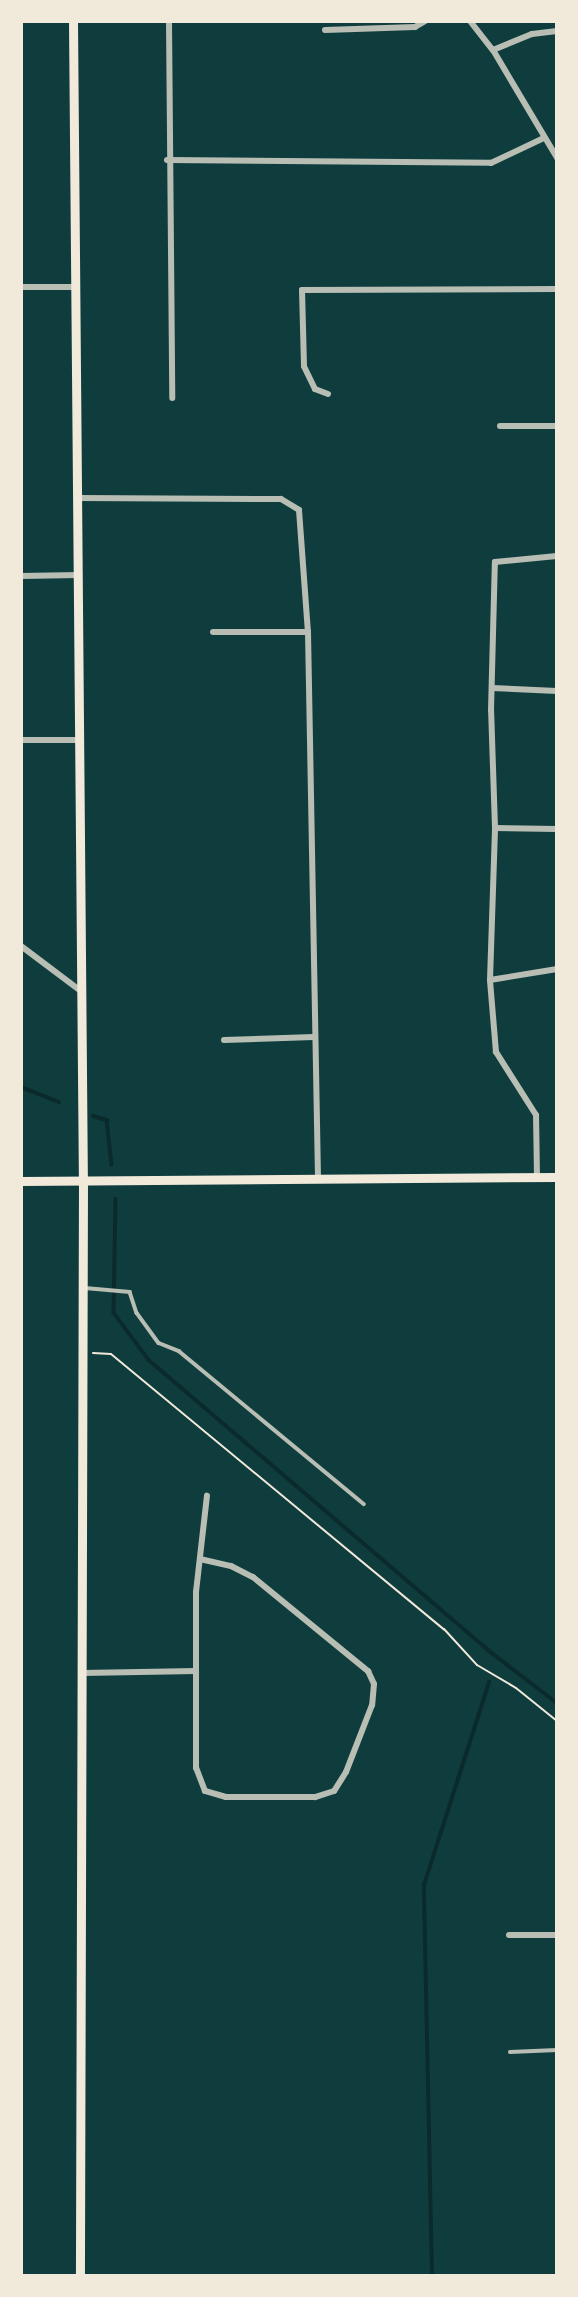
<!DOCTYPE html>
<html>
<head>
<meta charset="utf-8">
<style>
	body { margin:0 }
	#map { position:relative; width:578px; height:2297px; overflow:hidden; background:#0f3d3e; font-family:Roboto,sans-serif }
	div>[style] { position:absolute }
	.stream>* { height:3.5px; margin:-1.75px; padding:0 1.75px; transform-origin:1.75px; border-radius:1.75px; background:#0a2a2b }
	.path>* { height:2px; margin:-1px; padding:0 1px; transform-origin:1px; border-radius:1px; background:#f1e9da }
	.service>* { height:3.5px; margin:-1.75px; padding:0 1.75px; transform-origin:1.75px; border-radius:1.75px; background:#b8beb3 }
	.minor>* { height:6px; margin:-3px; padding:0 3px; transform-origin:3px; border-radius:3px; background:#b8beb3 }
	.secondary>* { height:9px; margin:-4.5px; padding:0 4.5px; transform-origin:4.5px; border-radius:4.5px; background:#f1e9da }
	span { translate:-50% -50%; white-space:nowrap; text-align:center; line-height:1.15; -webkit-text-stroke:5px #f1e9da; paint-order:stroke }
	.frame { position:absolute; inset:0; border:23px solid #f1e9da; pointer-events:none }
</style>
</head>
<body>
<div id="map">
	<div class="stream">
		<div style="left:21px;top:1087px;width:41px;rotate:21.5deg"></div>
		<div style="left:93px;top:1116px;width:15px;rotate:16deg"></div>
		<div style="left:107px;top:1120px;width:45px;rotate:83.7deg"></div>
		<div style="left:116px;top:1199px;width:114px;rotate:91deg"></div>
		<div style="left:114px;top:1313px;width:59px;rotate:53.3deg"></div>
		<div style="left:149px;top:1360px;width:451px;rotate:40.5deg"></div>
		<div style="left:492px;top:1653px;width:82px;rotate:37.6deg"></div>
		<div style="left:432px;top:2276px;width:391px;rotate:-91.2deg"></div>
		<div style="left:424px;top:1885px;width:213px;rotate:-72.2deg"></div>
	</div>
	<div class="path">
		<div style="left:93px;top:1353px;width:18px;rotate:3deg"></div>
		<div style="left:111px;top:1354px;width:432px;rotate:39.6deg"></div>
		<div style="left:444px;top:1629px;width:49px;rotate:47.5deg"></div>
		<div style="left:477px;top:1665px;width:45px;rotate:30.5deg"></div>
		<div style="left:516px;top:1688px;width:53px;rotate:38.8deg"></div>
	</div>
	<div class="service">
		<div style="left:85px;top:1288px;width:45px;rotate:5.1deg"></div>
		<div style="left:130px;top:1292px;width:22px;rotate:72deg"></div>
		<div style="left:137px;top:1313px;width:37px;rotate:54deg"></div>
		<div style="left:159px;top:1343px;width:22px;rotate:22deg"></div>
		<div style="left:179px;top:1351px;width:240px;rotate:39.6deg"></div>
		<div style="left:510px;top:2052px;width:47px;rotate:-2.4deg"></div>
	</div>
	<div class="minor">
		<div style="left:169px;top:21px;width:377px;rotate:89.5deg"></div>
		<div style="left:470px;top:21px;width:37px;rotate:52deg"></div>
		<div style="left:493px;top:50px;width:126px;rotate:59.3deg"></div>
		<div style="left:325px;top:30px;width:90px;rotate:-1.9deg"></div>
		<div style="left:415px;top:27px;width:12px;rotate:-31deg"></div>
		<div style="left:493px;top:50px;width:42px;rotate:-22.3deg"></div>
		<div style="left:532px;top:34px;width:25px;rotate:-7deg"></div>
		<div style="left:167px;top:160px;width:324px;rotate:0.5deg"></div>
		<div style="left:491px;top:163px;width:59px;rotate:-25.3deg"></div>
		<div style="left:21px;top:287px;width:55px"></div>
		<div style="left:328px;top:394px;width:14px;rotate:-159deg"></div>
		<div style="left:315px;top:389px;width:25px;rotate:-116deg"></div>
		<div style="left:304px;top:366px;width:76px;rotate:-91.5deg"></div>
		<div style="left:302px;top:290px;width:255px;rotate:-0.2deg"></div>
		<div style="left:500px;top:426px;width:57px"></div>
		<div style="left:78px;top:498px;width:203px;rotate:0.3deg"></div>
		<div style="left:281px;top:499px;width:21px;rotate:31deg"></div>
		<div style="left:299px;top:510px;width:122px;rotate:85.8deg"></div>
		<div style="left:308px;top:632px;width:548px;rotate:88.95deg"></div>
		<div style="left:21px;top:576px;width:58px;rotate:-1deg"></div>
		<div style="left:213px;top:632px;width:95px"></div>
		<div style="left:492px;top:688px;width:65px;rotate:2.6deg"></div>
		<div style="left:21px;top:740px;width:59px"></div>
		<div style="left:495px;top:828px;width:62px;rotate:0.9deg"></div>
		<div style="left:21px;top:946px;width:75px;rotate:36.9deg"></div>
		<div style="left:490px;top:980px;width:68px;rotate:-9.3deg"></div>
		<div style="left:224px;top:1040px;width:90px;rotate:-1.9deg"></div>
		<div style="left:537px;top:1177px;width:62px;rotate:-90.9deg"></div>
		<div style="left:536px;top:1115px;width:75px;rotate:-122.4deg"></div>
		<div style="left:496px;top:1052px;width:72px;rotate:-94.8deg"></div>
		<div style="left:490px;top:980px;width:152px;rotate:-88.1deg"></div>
		<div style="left:495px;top:828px;width:118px;rotate:-91.9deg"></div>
		<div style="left:491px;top:710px;width:148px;rotate:-88.5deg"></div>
		<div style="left:495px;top:562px;width:62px;rotate:-5.5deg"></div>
		<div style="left:200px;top:1559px;width:32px;rotate:13deg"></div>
		<div style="left:231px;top:1566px;width:25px;rotate:27deg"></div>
		<div style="left:253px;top:1577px;width:149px;rotate:39.3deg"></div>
		<div style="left:368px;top:1671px;width:14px;rotate:65deg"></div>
		<div style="left:374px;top:1684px;width:21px;rotate:95deg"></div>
		<div style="left:372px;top:1705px;width:72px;rotate:111.2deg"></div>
		<div style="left:346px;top:1772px;width:22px;rotate:122deg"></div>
		<div style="left:334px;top:1791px;width:20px;rotate:162deg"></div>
		<div style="left:315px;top:1797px;width:89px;rotate:180deg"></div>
		<div style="left:226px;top:1797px;width:22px;rotate:-164deg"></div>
		<div style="left:205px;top:1791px;width:25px;rotate:-111deg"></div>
		<div style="left:196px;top:1768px;width:176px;rotate:-90deg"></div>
		<div style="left:196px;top:1592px;width:97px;rotate:-83.5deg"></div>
		<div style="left:82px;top:1673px;width:114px;rotate:-1deg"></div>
		<div style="left:509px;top:1935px;width:48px"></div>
	</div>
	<div class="secondary">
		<div style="left:73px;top:21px;width:1160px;rotate:89.51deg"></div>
		<div style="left:83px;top:1181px;width:1095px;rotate:90.16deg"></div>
		<div style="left:21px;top:1181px;width:536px;rotate:-0.43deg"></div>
	</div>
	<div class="frame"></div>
</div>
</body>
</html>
